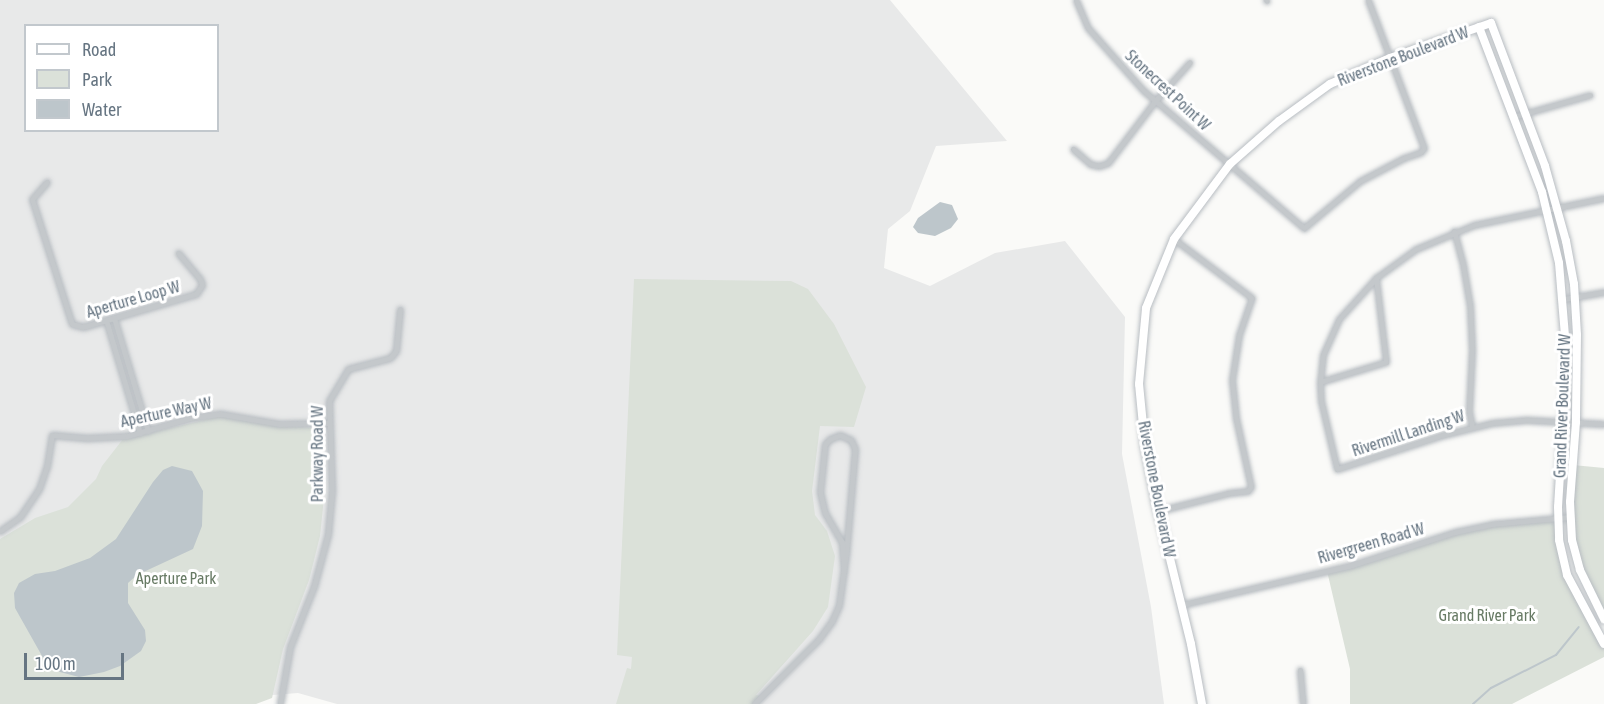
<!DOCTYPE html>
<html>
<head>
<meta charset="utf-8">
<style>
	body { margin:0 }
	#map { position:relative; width:1604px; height:704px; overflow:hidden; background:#fafaf8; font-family:"Asap Condensed",sans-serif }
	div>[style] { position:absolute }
	.built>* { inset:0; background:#e8e9e9 }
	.green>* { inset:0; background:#dbe1d9 }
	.water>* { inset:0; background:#bdc6cb }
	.stream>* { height:2px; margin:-1px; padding:0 1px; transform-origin:1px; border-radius:1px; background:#bdc6cb }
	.roads { filter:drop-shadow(0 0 2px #b8bdc2) drop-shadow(0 0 2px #b8bdc2) }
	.street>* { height:5px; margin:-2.5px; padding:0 2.5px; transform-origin:2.5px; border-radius:2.5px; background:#c4c8cb }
	.secondary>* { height:8px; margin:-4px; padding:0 4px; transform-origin:4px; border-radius:4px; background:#fff }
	span { translate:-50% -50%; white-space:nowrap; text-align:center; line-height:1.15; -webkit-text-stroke:6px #fff; paint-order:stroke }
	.street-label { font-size:16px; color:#667582 }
	.park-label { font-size:16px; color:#677a64 }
	.legend { position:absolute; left:24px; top:24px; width:195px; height:108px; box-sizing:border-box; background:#fff; border:2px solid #c2c8cd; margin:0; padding:8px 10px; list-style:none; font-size:18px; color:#667582 }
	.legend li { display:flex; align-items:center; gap:12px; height:30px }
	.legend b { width:30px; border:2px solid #c2c8cd }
	.scale { position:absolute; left:24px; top:653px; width:100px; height:27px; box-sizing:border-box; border:3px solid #667582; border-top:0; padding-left:8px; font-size:18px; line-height:21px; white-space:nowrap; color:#667582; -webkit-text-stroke:4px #fff; paint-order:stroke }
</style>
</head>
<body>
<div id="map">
	<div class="built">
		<div style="clip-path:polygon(evenodd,0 0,890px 0,1007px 141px,936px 146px,910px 211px,888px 229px,884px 268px,930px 286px,995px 253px,1065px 241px,1125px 317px,1122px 454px,1151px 607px,1164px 704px,337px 704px,298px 693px,155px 704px,0 704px,0 0,26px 26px,218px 26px,218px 130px,26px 130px,26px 26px)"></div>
	</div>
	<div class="green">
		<div style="clip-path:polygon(634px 279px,791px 281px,808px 289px,834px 324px,866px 387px,854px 427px,820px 426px,812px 491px,815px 515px,827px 531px,835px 556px,828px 607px,813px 631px,756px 695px,761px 696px,754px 704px,616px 704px,627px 668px,631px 669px,632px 657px,617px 655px)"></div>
		<div style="clip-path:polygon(221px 416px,277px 425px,315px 428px,322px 430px,323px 437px,325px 488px,320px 536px,309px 580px,283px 649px,272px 698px,256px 704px,0 704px,0 539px,35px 518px,68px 507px,96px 479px,102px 466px,123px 439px)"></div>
		<div style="clip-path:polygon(1573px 465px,1604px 468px,1604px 619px,1587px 587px,1572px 540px)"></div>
		<div style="clip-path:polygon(1557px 518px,1562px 556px,1604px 644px,1604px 657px,1512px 704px,1350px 704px,1350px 669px,1327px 571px,1492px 524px)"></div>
	</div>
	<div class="water">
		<div style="clip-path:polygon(940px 202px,952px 205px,958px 219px,951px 228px,935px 236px,918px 233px,913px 227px,918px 218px)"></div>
		<div style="clip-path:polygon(172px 466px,192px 471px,197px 480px,203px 491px,202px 526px,193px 549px,137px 575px,128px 583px,128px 603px,145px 630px,146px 641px,141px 651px,120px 666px,104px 672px,79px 677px,60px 672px,46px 663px,15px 608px,14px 593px,19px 583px,35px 574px,55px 571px,90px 558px,116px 539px,153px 482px,163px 470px)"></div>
	</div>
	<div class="stream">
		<div style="left:1473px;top:704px;width:24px;rotate:-42deg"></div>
		<div style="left:1491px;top:688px;width:73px;rotate:-26.9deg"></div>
		<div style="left:1556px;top:655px;width:36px;rotate:-51deg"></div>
	</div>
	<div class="roads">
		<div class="street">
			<div style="left:1076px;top:0;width:30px;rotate:67deg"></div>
			<div style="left:1088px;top:28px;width:84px;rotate:48.4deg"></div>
			<div style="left:1144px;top:91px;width:211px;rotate:40.6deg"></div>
			<div style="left:1304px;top:228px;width:73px;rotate:-40deg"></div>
			<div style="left:1360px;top:181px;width:50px;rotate:-27.6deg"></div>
			<div style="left:1404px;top:158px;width:18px;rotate:-19deg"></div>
			<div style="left:1421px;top:152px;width:5px;rotate:-53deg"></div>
			<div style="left:1424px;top:148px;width:158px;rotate:-110.7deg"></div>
			<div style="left:1266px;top:0;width:1px;rotate:45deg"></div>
			<div style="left:1513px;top:117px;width:80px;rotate:-15.9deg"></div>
			<div style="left:1073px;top:149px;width:23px;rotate:41deg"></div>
			<div style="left:1090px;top:164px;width:9px;rotate:13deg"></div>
			<div style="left:1099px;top:166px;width:9px;rotate:-18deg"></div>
			<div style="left:1108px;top:163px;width:78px;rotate:-52.8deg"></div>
			<div style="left:1155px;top:101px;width:52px;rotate:-48.1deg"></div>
			<div style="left:47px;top:182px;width:23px;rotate:131deg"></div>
			<div style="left:32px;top:199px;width:131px;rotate:72.3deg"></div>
			<div style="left:72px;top:324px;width:11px;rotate:15deg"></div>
			<div style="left:83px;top:327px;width:118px;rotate:-16.3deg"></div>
			<div style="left:196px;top:294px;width:11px;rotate:-56deg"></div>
			<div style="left:202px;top:285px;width:6px;rotate:-108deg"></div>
			<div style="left:200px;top:279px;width:34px;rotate:-130deg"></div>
			<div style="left:1604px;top:198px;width:133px;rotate:168.3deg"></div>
			<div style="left:1474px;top:225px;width:63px;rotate:157.5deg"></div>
			<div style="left:1416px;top:249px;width:49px;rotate:144.1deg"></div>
			<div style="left:1376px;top:278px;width:55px;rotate:132.1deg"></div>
			<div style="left:1339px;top:319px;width:39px;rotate:114deg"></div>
			<div style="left:1323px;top:355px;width:27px;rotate:96deg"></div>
			<div style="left:1320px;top:382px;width:19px;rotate:87deg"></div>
			<div style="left:1321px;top:401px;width:70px;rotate:76.8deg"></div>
			<div style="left:1337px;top:469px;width:111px;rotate:-17.8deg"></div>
			<div style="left:1443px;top:435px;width:50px;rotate:-13.8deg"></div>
			<div style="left:1492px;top:423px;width:36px;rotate:-5deg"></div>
			<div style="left:1528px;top:420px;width:76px;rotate:3deg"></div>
			<div style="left:1454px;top:231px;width:35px;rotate:75deg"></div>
			<div style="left:1463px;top:265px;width:42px;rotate:80.3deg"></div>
			<div style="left:1470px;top:306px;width:44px;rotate:87.4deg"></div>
			<div style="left:1472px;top:350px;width:61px;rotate:92.8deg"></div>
			<div style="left:1469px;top:411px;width:16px;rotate:79deg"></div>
			<div style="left:1564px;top:299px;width:41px;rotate:-9.9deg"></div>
			<div style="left:114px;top:318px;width:118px;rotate:73.3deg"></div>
			<div style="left:106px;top:320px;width:118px;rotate:73.3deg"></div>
			<div style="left:1320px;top:382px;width:69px;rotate:-16.9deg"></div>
			<div style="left:1386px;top:362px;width:85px;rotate:-96.8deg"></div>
			<div style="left:1158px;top:511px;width:73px;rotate:-14.2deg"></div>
			<div style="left:1229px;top:493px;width:19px;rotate:-6deg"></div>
			<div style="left:1248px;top:491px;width:5px;rotate:-53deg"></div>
			<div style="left:1251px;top:487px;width:71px;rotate:-102.3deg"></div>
			<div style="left:1236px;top:418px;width:38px;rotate:-96deg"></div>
			<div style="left:1232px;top:380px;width:46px;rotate:-81.2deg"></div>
			<div style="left:1239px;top:335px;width:39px;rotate:-71deg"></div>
			<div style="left:1252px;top:298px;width:98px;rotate:-142.9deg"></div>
			<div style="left:0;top:531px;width:24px;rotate:-35deg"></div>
			<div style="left:20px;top:517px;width:34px;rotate:-56deg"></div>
			<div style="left:39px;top:489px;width:24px;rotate:-71deg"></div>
			<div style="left:47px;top:466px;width:31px;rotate:-81deg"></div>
			<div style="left:52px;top:435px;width:35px;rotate:5deg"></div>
			<div style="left:87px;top:438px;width:40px;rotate:-2.9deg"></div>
			<div style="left:127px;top:436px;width:66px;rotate:-15.7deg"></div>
			<div style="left:191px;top:418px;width:30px;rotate:-8deg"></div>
			<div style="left:221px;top:414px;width:59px;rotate:9.8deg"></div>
			<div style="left:279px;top:424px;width:49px;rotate:-1.2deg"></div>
			<div style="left:1181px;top:605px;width:172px;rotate:-13.1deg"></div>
			<div style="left:1349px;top:566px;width:111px;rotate:-17.8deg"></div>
			<div style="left:1455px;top:532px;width:38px;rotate:-12deg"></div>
			<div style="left:1492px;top:524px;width:78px;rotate:-5.1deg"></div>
			<div style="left:1300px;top:670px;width:34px;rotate:85deg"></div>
			<div style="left:280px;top:704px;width:58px;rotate:-80deg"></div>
			<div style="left:290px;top:647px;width:66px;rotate:-68.5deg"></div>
			<div style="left:314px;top:586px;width:54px;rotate:-74.9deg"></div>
			<div style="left:328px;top:534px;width:44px;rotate:-84.8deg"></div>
			<div style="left:332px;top:490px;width:89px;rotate:-91.9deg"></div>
			<div style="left:329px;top:401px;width:37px;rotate:-59deg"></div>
			<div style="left:348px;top:369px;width:43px;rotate:-14.7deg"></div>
			<div style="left:390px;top:358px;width:9px;rotate:-49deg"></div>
			<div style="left:396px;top:351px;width:42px;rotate:-84.6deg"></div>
			<div style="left:754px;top:704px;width:92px;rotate:-45deg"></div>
			<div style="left:819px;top:639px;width:22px;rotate:-54deg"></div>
			<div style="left:832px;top:621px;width:17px;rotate:-66deg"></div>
			<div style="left:839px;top:605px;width:51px;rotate:-82.2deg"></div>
			<div style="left:846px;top:554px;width:105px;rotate:-85.1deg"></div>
			<div style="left:855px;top:449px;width:10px;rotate:-114deg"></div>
			<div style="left:851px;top:440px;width:12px;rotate:-156deg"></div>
			<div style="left:840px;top:435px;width:11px;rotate:158deg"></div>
			<div style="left:830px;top:439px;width:7px;rotate:135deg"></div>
			<div style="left:825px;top:444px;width:48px;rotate:95.9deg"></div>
			<div style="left:820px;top:492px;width:22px;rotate:77deg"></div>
			<div style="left:825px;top:513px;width:34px;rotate:60deg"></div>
			<div style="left:842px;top:542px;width:29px;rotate:86deg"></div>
		</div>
		<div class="secondary">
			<div style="left:1479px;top:27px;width:177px;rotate:69.1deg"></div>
			<div style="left:1542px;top:192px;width:73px;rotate:76.5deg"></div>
			<div style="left:1559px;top:263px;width:97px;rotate:85.3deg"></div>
			<div style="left:1567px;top:360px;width:147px;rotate:93.5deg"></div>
			<div style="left:1558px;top:507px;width:33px;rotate:88deg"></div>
			<div style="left:1559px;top:540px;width:36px;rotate:77deg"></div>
			<div style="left:1567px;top:575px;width:78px;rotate:61.8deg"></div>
			<div style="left:1202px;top:704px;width:61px;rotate:-100.4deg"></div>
			<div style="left:1191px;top:644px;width:146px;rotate:-103.8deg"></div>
			<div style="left:1156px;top:502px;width:57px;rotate:-101.1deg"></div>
			<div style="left:1145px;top:446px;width:62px;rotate:-95.5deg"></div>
			<div style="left:1139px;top:384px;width:76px;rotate:-84.7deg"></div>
			<div style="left:1146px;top:308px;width:74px;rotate:-67.9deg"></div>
			<div style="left:1174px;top:239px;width:94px;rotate:-53.3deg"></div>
			<div style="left:1230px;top:164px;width:65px;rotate:-41.3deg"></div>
			<div style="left:1279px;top:121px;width:63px;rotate:-36deg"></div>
			<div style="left:1330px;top:84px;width:65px;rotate:-23.4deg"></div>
			<div style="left:1390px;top:58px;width:107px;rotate:-19.1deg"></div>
			<div style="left:1491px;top:23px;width:153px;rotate:69.3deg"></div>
			<div style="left:1545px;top:166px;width:78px;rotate:74.4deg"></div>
			<div style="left:1566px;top:241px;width:44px;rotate:79.5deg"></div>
			<div style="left:1574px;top:284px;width:51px;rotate:86.6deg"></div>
			<div style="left:1577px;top:335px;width:87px;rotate:90.7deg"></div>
			<div style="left:1576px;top:422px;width:80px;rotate:94.3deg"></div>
			<div style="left:1570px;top:502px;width:38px;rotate:87deg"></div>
			<div style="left:1572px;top:540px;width:31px;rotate:75deg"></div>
			<div style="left:1580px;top:570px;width:55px;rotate:63.9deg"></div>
		</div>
	</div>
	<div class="street-label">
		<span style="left:1403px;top:56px;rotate:-21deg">Riverstone Boulevard W</span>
		<span style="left:1168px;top:90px;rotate:43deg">Stonecrest Point W</span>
		<span style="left:133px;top:299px;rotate:-16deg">Aperture Loop W</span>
		<span style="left:1562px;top:406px;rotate:-88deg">Grand River Boulevard W</span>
		<span style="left:166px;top:412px;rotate:-12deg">Aperture Way W</span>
		<span style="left:1408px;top:433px;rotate:-18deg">Rivermill Landing W</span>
		<span style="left:317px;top:454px;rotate:-90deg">Parkway Road W</span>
		<span style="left:1157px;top:489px;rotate:79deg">Riverstone Boulevard W</span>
		<span style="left:1371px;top:543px;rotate:-16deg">Rivergreen Road W</span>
	</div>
	<div class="park-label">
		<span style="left:176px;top:578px">Aperture Park</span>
		<span style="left:1487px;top:615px">Grand River Park</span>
	</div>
	<ul class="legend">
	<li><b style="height:8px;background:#fff"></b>Road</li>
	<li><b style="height:16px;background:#dbe1d9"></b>Park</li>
	<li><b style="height:16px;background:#bdc6cb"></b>Water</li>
	</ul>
	<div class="scale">100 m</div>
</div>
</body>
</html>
